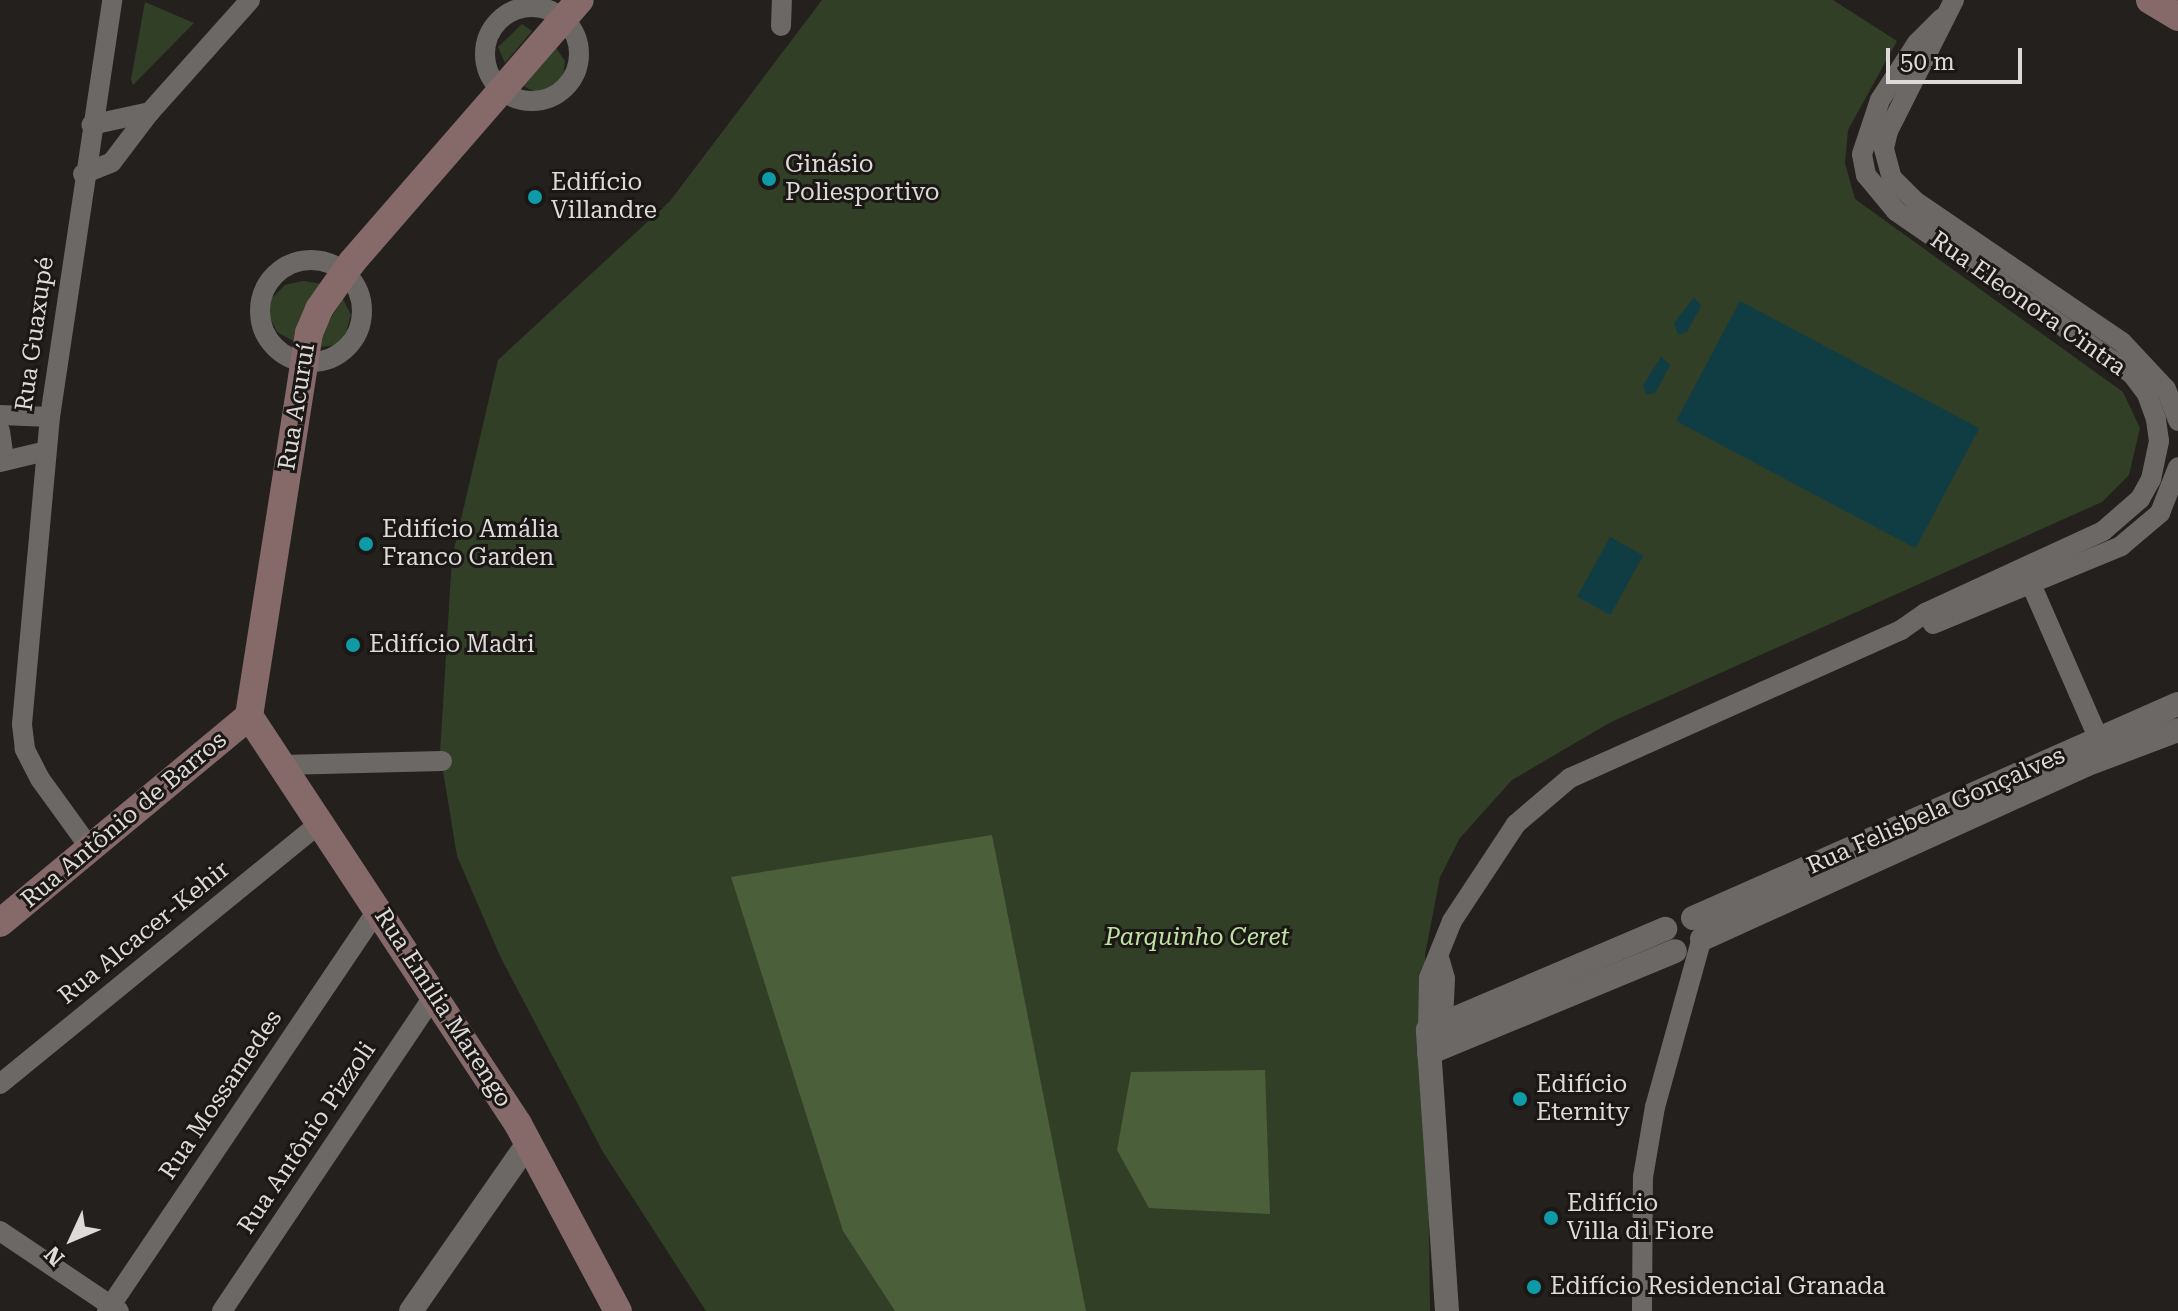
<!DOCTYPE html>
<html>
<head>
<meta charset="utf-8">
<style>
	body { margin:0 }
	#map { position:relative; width:2178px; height:1311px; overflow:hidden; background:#24201e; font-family:"Roboto Serif",serif }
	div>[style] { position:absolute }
	.green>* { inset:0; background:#313f26 }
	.forest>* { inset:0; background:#4c5f3b }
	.water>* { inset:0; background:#103d44; transform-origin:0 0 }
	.minor>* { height:20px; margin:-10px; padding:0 10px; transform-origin:10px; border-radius:10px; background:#6c6866 }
	.minor>.ring { margin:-10px; padding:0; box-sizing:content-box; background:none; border:20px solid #6c6866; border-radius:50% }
	.tertiary>* { height:24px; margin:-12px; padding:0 12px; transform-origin:12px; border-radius:12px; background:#6c6866 }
	.secondary>* { height:28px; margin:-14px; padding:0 14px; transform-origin:14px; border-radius:14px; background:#856a69 }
	.dots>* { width:22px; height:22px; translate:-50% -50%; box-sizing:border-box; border:4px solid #1a1715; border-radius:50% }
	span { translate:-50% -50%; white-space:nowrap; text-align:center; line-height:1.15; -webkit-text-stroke:6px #1a1715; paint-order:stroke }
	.poi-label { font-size:24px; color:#dddad9 }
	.left { translate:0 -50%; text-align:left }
	.street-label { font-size:24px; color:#dddad9 }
	.park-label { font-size:24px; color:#bfe2a3; font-style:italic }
	.north { position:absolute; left:32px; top:1199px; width:80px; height:80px; -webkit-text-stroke:6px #1a1715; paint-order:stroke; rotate:226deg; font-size:22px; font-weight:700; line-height:32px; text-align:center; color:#dddad9 }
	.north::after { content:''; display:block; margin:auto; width:28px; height:36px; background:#dddad9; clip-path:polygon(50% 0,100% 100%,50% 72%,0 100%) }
	.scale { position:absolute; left:1886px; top:48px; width:136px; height:36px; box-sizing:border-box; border:4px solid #dddad9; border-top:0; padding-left:10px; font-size:24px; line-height:28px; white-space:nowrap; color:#dddad9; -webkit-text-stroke:6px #1a1715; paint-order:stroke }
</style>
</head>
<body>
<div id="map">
	<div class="green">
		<div style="clip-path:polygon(822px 0,1833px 0,1897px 41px,1848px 130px,1845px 163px,1855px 199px,2123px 392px,2140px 428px,2129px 475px,2102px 502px,1611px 722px,1512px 780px,1460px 838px,1440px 877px,1425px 955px,1430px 1311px,706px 1311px,603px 1152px,500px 956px,457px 856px,440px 753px,452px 558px,498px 360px,670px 201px)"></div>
		<div style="clip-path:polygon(145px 2px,194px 23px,133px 85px,131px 79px)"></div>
		<div style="clip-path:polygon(522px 24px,532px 31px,505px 63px,498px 47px)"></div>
		<div style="clip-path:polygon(555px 46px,565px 61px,563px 78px,553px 91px,538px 93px,521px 85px)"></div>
		<div style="clip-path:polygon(303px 281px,323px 284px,295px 342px,277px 332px,268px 314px,272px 298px,285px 285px)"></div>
		<div style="clip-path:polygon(343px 299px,351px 315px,346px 332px,337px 345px,320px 347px,325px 327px)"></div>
	</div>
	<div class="forest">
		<div style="clip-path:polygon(992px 835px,1086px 1311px,895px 1311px,843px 1231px,731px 877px)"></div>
		<div style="clip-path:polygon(1265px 1070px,1270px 1214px,1149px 1208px,1117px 1150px,1131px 1072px)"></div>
	</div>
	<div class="water">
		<div style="clip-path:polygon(1694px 297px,1701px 306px,1687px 332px,1678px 335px,1674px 323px)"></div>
		<div style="left:1740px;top:301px;width:271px;height:136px;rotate:28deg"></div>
		<div style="clip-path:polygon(1661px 357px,1670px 365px,1656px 392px,1647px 395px,1643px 385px)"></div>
		<div style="left:1610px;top:537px;width:38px;height:68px;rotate:29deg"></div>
	</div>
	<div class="minor">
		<div style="left:1954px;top:0;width:147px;rotate:116.7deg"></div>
		<div style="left:1888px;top:131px;width:18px;rotate:103deg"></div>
		<div style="left:1884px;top:149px;width:30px;rotate:75deg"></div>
		<div style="left:1892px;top:178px;width:33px;rotate:45deg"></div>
		<div style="left:1915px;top:201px;width:250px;rotate:34.3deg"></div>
		<div style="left:2122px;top:342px;width:64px;rotate:46.9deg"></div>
		<div style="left:2166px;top:389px;width:34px;rotate:69deg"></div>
		<div class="ring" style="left:485px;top:7px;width:74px;height:74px"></div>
		<div style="left:781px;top:26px;width:26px;rotate:-88deg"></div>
		<div style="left:150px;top:112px;width:150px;rotate:-48.2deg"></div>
		<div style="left:83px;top:174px;width:31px;rotate:-22deg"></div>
		<div style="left:112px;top:162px;width:63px;rotate:-52.8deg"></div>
		<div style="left:150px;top:112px;width:60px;rotate:167.6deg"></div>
		<div class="ring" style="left:260px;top:260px;width:82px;height:82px"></div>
		<div style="left:0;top:415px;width:50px;rotate:2.3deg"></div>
		<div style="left:0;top:431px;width:29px;rotate:82deg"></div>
		<div style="left:0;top:462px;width:47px;rotate:-13.4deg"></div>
		<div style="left:2031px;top:584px;width:170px;rotate:66.4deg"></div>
		<div style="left:1933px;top:624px;width:204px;rotate:-22.5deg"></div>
		<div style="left:2121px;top:546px;width:51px;rotate:-40.2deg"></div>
		<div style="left:2160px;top:513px;width:49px;rotate:-68.6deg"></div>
		<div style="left:282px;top:765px;width:160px;rotate:-1.4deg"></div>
		<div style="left:90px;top:848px;width:85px;rotate:-125.9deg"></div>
		<div style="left:40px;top:779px;width:34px;rotate:-117deg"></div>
		<div style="left:25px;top:749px;width:25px;rotate:-97deg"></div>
		<div style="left:22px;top:724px;width:308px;rotate:-84.8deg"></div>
		<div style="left:50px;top:417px;width:422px;rotate:-81.5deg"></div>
		<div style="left:1440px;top:961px;width:18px;rotate:74deg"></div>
		<div style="left:1445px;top:978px;width:44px;rotate:92.6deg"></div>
		<div style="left:1428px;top:1030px;width:52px;rotate:-88.9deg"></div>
		<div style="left:1429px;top:978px;width:61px;rotate:-68deg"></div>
		<div style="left:1452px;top:921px;width:116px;rotate:-56.6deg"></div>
		<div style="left:1516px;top:824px;width:71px;rotate:-40.4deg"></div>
		<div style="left:1570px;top:778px;width:363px;rotate:-24.1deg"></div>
		<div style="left:1901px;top:630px;width:29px;rotate:-35deg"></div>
		<div style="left:1925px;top:613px;width:196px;rotate:-24.7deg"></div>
		<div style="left:2103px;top:531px;width:49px;rotate:-40.9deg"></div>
		<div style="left:2140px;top:499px;width:23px;rotate:-61deg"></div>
		<div style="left:2151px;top:479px;width:39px;rotate:-78deg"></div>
		<div style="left:2159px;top:441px;width:22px;rotate:-98deg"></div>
		<div style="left:2156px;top:419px;width:27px;rotate:-110deg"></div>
		<div style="left:2147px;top:394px;width:25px;rotate:-127deg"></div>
		<div style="left:2132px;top:374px;width:287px;rotate:-145.4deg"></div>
		<div style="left:1896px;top:211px;width:47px;rotate:-129.8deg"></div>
		<div style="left:1866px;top:175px;width:21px;rotate:-101deg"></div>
		<div style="left:1862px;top:154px;width:57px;rotate:-71.6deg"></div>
		<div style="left:1880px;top:100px;width:68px;rotate:-57deg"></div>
		<div style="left:1917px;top:43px;width:35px;rotate:-45deg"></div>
		<div style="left:0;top:1084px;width:413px;rotate:-39.2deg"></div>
		<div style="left:0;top:1231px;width:143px;rotate:33.9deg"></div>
		<div style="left:107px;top:1311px;width:485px;rotate:-56deg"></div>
		<div style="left:222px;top:1311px;width:381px;rotate:-56.1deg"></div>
		<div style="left:1642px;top:1311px;width:134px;rotate:-89.6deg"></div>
		<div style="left:1643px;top:1177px;width:71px;rotate:-80.3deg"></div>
		<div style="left:1655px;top:1107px;width:172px;rotate:-74.5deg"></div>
	</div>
	<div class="tertiary">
		<div style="left:1693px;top:918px;width:530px;rotate:-23.81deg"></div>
		<div style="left:1702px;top:939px;width:421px;rotate:-24.4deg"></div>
		<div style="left:2085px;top:765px;width:99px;rotate:-20.6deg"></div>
		<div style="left:1429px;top:1053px;width:266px;rotate:-22.5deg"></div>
		<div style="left:411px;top:1311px;width:206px;rotate:-55.1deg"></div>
		<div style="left:1447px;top:1311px;width:282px;rotate:-93.9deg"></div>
		<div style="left:1428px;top:1030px;width:258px;rotate:-23.1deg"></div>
	</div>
	<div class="secondary">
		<div style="left:2150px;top:0;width:33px;rotate:31deg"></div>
		<div style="left:249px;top:716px;width:388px;rotate:-81.1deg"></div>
		<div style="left:309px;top:333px;width:26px;rotate:-67deg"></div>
		<div style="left:319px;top:309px;width:57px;rotate:-54.9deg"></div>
		<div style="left:352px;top:262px;width:347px;rotate:-49deg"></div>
		<div style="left:249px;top:716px;width:489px;rotate:56.6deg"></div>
		<div style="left:518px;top:1124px;width:212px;rotate:61.9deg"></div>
		<div style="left:0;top:923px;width:324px;rotate:-39.7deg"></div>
	</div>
	<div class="dots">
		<div style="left:769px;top:179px;background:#0f9aa8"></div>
		<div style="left:535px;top:197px;background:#0f9aa8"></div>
		<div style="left:366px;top:544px;background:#0f9aa8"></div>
		<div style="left:353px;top:645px;background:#0f9aa8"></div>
		<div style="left:1520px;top:1099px;background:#0f9aa8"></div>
		<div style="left:1551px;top:1218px;background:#0f9aa8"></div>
		<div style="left:1534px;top:1287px;background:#0f9aa8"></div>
	</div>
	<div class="poi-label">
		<span class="left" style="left:785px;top:179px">Ginásio<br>Poliesportivo</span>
		<span class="left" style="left:551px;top:197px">Edifício<br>Villandre</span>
		<span class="left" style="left:382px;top:544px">Edifício Amália<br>Franco Garden</span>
		<span class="left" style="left:369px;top:645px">Edifício Madri</span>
		<span class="left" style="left:1536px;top:1099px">Edifício<br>Eternity</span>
		<span class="left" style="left:1567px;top:1218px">Edifício<br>Villa di Fiore</span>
		<span class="left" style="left:1550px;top:1287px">Edifício Residencial Granada</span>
	</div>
	<div class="street-label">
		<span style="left:2028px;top:304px;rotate:35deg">Rua Eleonora Cintra</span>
		<span style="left:35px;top:334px;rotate:-82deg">Rua Guaxupé</span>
		<span style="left:297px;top:407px;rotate:-81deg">Rua Acuruí</span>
		<span style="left:1936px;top:811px;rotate:-24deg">Rua Felisbela Gonçalves</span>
		<span style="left:124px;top:820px;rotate:-40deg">Rua Antônio de Barros</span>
		<span style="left:144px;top:933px;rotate:-39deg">Rua Alcacer-Kehir</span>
		<span style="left:443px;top:1008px;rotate:57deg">Rua Emília Marengo</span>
		<span style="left:221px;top:1095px;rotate:-56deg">Rua Mossamedes</span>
		<span style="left:307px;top:1138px;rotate:-56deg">Rua Antônio Pizzoli</span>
	</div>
	<div class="park-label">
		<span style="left:1197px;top:938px">Parquinho Ceret</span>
	</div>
	<div class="north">N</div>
	<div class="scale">50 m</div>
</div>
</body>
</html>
